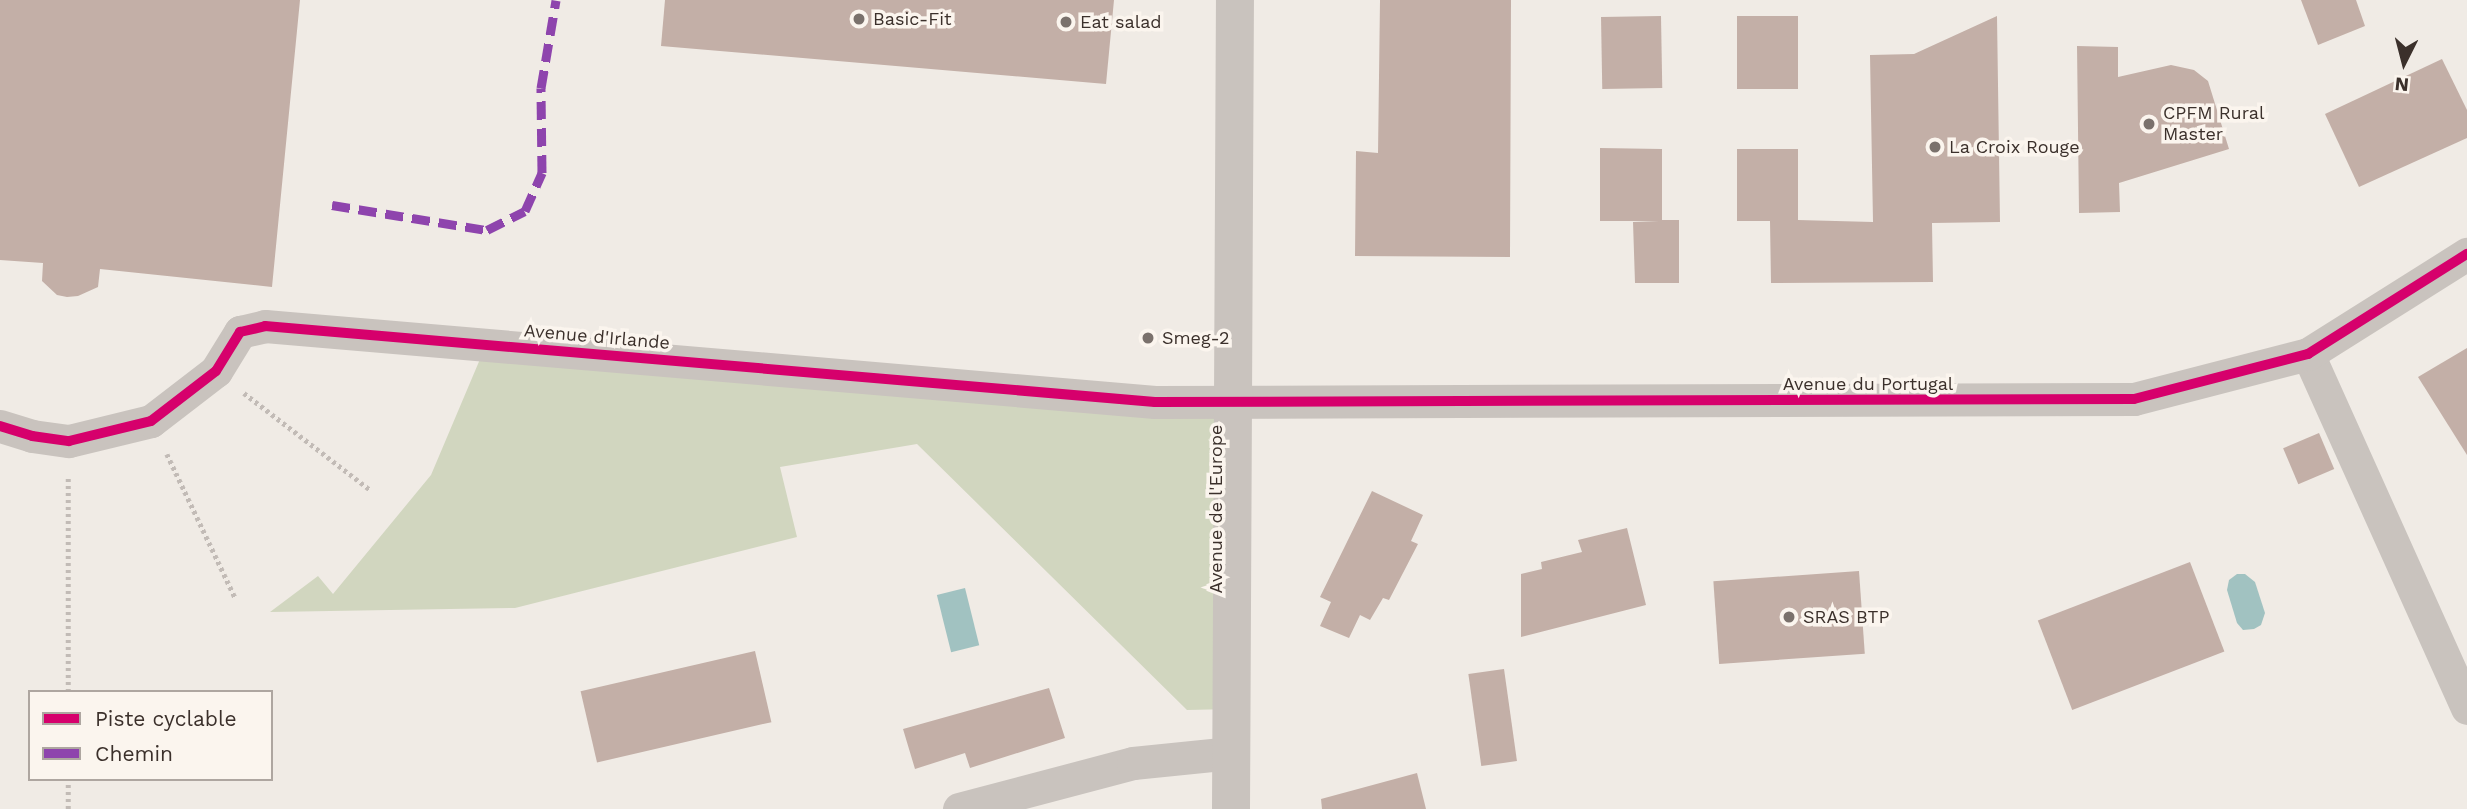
<!DOCTYPE html>
<html>
<head>
<meta charset="utf-8">
<style>
	body { margin:0 }
	#map { position:relative; width:2467px; height:809px; overflow:hidden; background:#f0ebe5; font-family:"Work Sans",sans-serif }
	div>[style] { position:absolute }
	.green>* { inset:0; background:#d1d6bf }
	.water>* { inset:0; background:#a1c2c1; transform-origin:0 0 }
	.building>* { inset:0; background:#c3afa7; transform-origin:0 0 }
	.path>* { height:4.5px; margin-top:-2.25px; transform-origin:0; background:repeating-linear-gradient(90deg,#c2bbb6 0 3.5px,transparent 0 7px) }
	.minor>* { height:33px; margin:-16.5px; padding:0 16.5px; transform-origin:16.5px; border-radius:16.5px; background:#c9c3be }
	.tertiary>* { height:38px; margin:-19px; padding:0 19px; transform-origin:19px; border-radius:19px; background:#c9c3be }
	.quiet>* { height:9px; margin-top:-4.5px; transform-origin:0; background:repeating-linear-gradient(90deg,#8e44ad 0 18px,transparent 0 27px) }
	.cycleway>* { height:10px; margin:-5px; padding:0 5px; transform-origin:5px; border-radius:5px; background:#d6006c }
	.dots>* { width:19px; height:19px; translate:-50% -50%; box-sizing:border-box; border:4px solid #fbf5ee; border-radius:50% }
	span { translate:-50% -50%; white-space:nowrap; text-align:center; line-height:1.15; -webkit-text-stroke:7px #fbf5ee; paint-order:stroke }
	.poi-label { font-size:18px; color:#3b302b }
	.left { translate:0 -50%; text-align:left }
	.street-label { font-size:18px; color:#3b302b }
	.legend { position:absolute; left:28px; top:690px; width:245px; height:91px; box-sizing:border-box; background:#fbf5ee; border:2px solid #aea6a0; margin:0; padding:9px 12px; list-style:none; font-size:21px; color:#3b302b }
	.legend li { display:flex; align-items:center; gap:14px; height:35px }
	.legend b { width:35px; border:2px solid #aea6a0 }
	.north { position:absolute; left:2369px; top:28px; width:70px; height:70px; -webkit-text-stroke:5px #fbf5ee; paint-order:stroke; rotate:186deg; font-size:19px; font-weight:700; line-height:28px; text-align:center; color:#3b302b }
	.north::after { content:''; display:block; margin:auto; width:24px; height:32px; background:#3b302b; clip-path:polygon(50% 0,100% 100%,50% 72%,0 100%) }
</style>
</head>
<body>
<div id="map">
	<div class="green">
		<div style="clip-path:polygon(486px 345px,1234px 404px,1232px 709px,1187px 710px,917px 444px,780px 467px,797px 537px,515px 608px,270px 612px,318px 576px,333px 594px,431px 475px)"></div>
	</div>
	<div class="water">
		<div style="clip-path:polygon(2237px 574px,2245px 574px,2255px 582px,2265px 613px,2261px 625px,2254px 629px,2243px 630px,2237px 623px,2227px 590px,2229px 580px)"></div>
		<div style="left:965px;top:588px;width:59px;height:29px;rotate:76deg"></div>
	</div>
	<div class="building">
		<div style="clip-path:polygon(0 0,300px 0,272px 287px,100px 269px,98px 287px,78px 296px,67px 297px,57px 295px,42px 281px,43px 263px,0 260px)"></div>
		<div style="clip-path:polygon(665px 0,1114px 0,1106px 84px,661px 46px)"></div>
		<div style="clip-path:polygon(1380px 0,1511px 0,1510px 257px,1355px 256px,1356px 151px,1378px 153px)"></div>
		<div style="clip-path:polygon(2301px 0,2356px 0,2365px 26px,2318px 45px)"></div>
		<div style="left:1661px;top:16px;width:72px;height:60px;rotate:89deg"></div>
		<div style="left:1737px;top:16px;width:61px;height:73px"></div>
		<div style="clip-path:polygon(1997px 16px,2000px 222px,1932px 223px,1933px 282px,1771px 283px,1770px 221px,1737px 221px,1737px 149px,1798px 149px,1798px 220px,1873px 222px,1870px 55px,1914px 54px)"></div>
		<div style="clip-path:polygon(2077px 46px,2118px 47px,2118px 77px,2171px 65px,2194px 70px,2208px 81px,2229px 149px,2119px 183px,2120px 212px,2079px 213px)"></div>
		<div style="clip-path:polygon(2442px 59px,2467px 110px,2467px 138px,2359px 187px,2325px 114px)"></div>
		<div style="clip-path:polygon(1600px 148px,1662px 149px,1662px 220px,1679px 220px,1679px 283px,1635px 283px,1633px 222px,1659px 221px,1600px 221px)"></div>
		<div style="clip-path:polygon(2467px 348px,2467px 455px,2418px 377px)"></div>
		<div style="left:2319px;top:433px;width:39px;height:39px;rotate:67deg"></div>
		<div style="clip-path:polygon(1372px 491px,1423px 515px,1411px 541px,1418px 544px,1389px 600px,1383px 598px,1370px 620px,1360px 615px,1349px 638px,1320px 626px,1331px 602px,1320px 597px)"></div>
		<div style="clip-path:polygon(1627px 528px,1646px 605px,1521px 637px,1521px 574px,1542px 569px,1541px 562px,1582px 552px,1578px 540px)"></div>
		<div style="left:2190px;top:562px;width:96px;height:163px;rotate:69deg"></div>
		<div style="left:1859px;top:571px;width:83px;height:146px;rotate:86deg"></div>
		<div style="left:755px;top:651px;width:73px;height:179px;rotate:77deg"></div>
		<div style="left:1504px;top:669px;width:93px;height:36px;rotate:82deg"></div>
		<div style="clip-path:polygon(1049px 688px,1065px 738px,970px 768px,965px 753px,915px 769px,903px 729px)"></div>
		<div style="clip-path:polygon(1417px 773px,1426px 809px,1322px 809px,1321px 799px)"></div>
	</div>
	<div class="path">
		<div style="left:244px;top:393px;width:158px;rotate:37.5deg"></div>
		<div style="left:167px;top:454px;width:158px;rotate:64.6deg"></div>
		<div style="left:68px;top:692px;width:217px;rotate:-90deg"></div>
		<div style="left:68px;top:809px;width:30px;rotate:-90deg"></div>
	</div>
	<div class="minor">
		<div style="left:2308px;top:354px;width:388px;rotate:65.8deg"></div>
		<div style="left:0;top:426px;width:34px;rotate:17deg"></div>
		<div style="left:32px;top:436px;width:37px;rotate:8deg"></div>
		<div style="left:69px;top:441px;width:84px;rotate:-13.7deg"></div>
		<div style="left:151px;top:421px;width:82px;rotate:-37.6deg"></div>
		<div style="left:216px;top:371px;width:46px;rotate:-58.4deg"></div>
		<div style="left:240px;top:332px;width:26px;rotate:-13deg"></div>
		<div style="left:265px;top:326px;width:893px;rotate:4.88deg"></div>
		<div style="left:1155px;top:402px;width:979px;rotate:-0.18deg"></div>
		<div style="left:2134px;top:399px;width:180px;rotate:-14.5deg"></div>
		<div style="left:2308px;top:354px;width:188px;rotate:-32.2deg"></div>
		<div style="left:959px;top:809px;width:180px;rotate:-14.8deg"></div>
		<div style="left:1133px;top:763px;width:99px;rotate:-5.8deg"></div>
	</div>
	<div class="tertiary">
		<div style="left:1231px;top:809px;width:809px;rotate:-89.72deg"></div>
	</div>
	<div class="quiet">
		<div style="left:332px;top:205px;width:157px;rotate:9.2deg"></div>
		<div style="left:487px;top:230px;width:42px;rotate:-26.6deg"></div>
		<div style="left:525px;top:211px;width:42px;rotate:-65.9deg"></div>
		<div style="left:542px;top:173px;width:85px;rotate:-90.7deg"></div>
		<div style="left:541px;top:88px;width:89px;rotate:-80.3deg"></div>
	</div>
	<div class="cycleway">
		<div style="left:0;top:426px;width:34px;rotate:17deg"></div>
		<div style="left:32px;top:436px;width:37px;rotate:8deg"></div>
		<div style="left:69px;top:441px;width:84px;rotate:-13.7deg"></div>
		<div style="left:151px;top:421px;width:82px;rotate:-37.6deg"></div>
		<div style="left:216px;top:371px;width:46px;rotate:-58.4deg"></div>
		<div style="left:240px;top:332px;width:26px;rotate:-13deg"></div>
		<div style="left:265px;top:326px;width:893px;rotate:4.88deg"></div>
		<div style="left:1155px;top:402px;width:979px;rotate:-0.18deg"></div>
		<div style="left:2134px;top:399px;width:180px;rotate:-14.5deg"></div>
		<div style="left:2308px;top:354px;width:188px;rotate:-32.2deg"></div>
	</div>
	<div class="dots">
		<div style="left:859px;top:19px;background:#7a716c"></div>
		<div style="left:1066px;top:22px;background:#7a716c"></div>
		<div style="left:2149px;top:124px;background:#7a716c"></div>
		<div style="left:1935px;top:147px;background:#7a716c"></div>
		<div style="left:1148px;top:338px;background:#7a716c"></div>
		<div style="left:1789px;top:617px;background:#7a716c"></div>
	</div>
	<div class="poi-label">
		<span class="left" style="left:873px;top:19px">Basic-Fit</span>
		<span class="left" style="left:1080px;top:22px">Eat salad</span>
		<span class="left" style="left:2163px;top:124px">CPFM Rural<br>Master</span>
		<span class="left" style="left:1949px;top:147px">La Croix Rouge</span>
		<span class="left" style="left:1162px;top:338px">Smeg-2</span>
		<span class="left" style="left:1803px;top:617px">SRAS BTP</span>
	</div>
	<div class="street-label">
		<span style="left:597px;top:337px;rotate:5deg">Avenue d'Irlande</span>
		<span style="left:1868px;top:384px">Avenue du Portugal</span>
		<span style="left:1216px;top:509px;rotate:-90deg">Avenue de l'Europe</span>
	</div>
	<ul class="legend">
	<li><b style="height:9px;background:#d6006c"></b>Piste cyclable</li>
	<li><b style="height:9px;background:#8e44ad"></b>Chemin</li>
	</ul>
	<div class="north">N</div>
</div>
</body>
</html>
